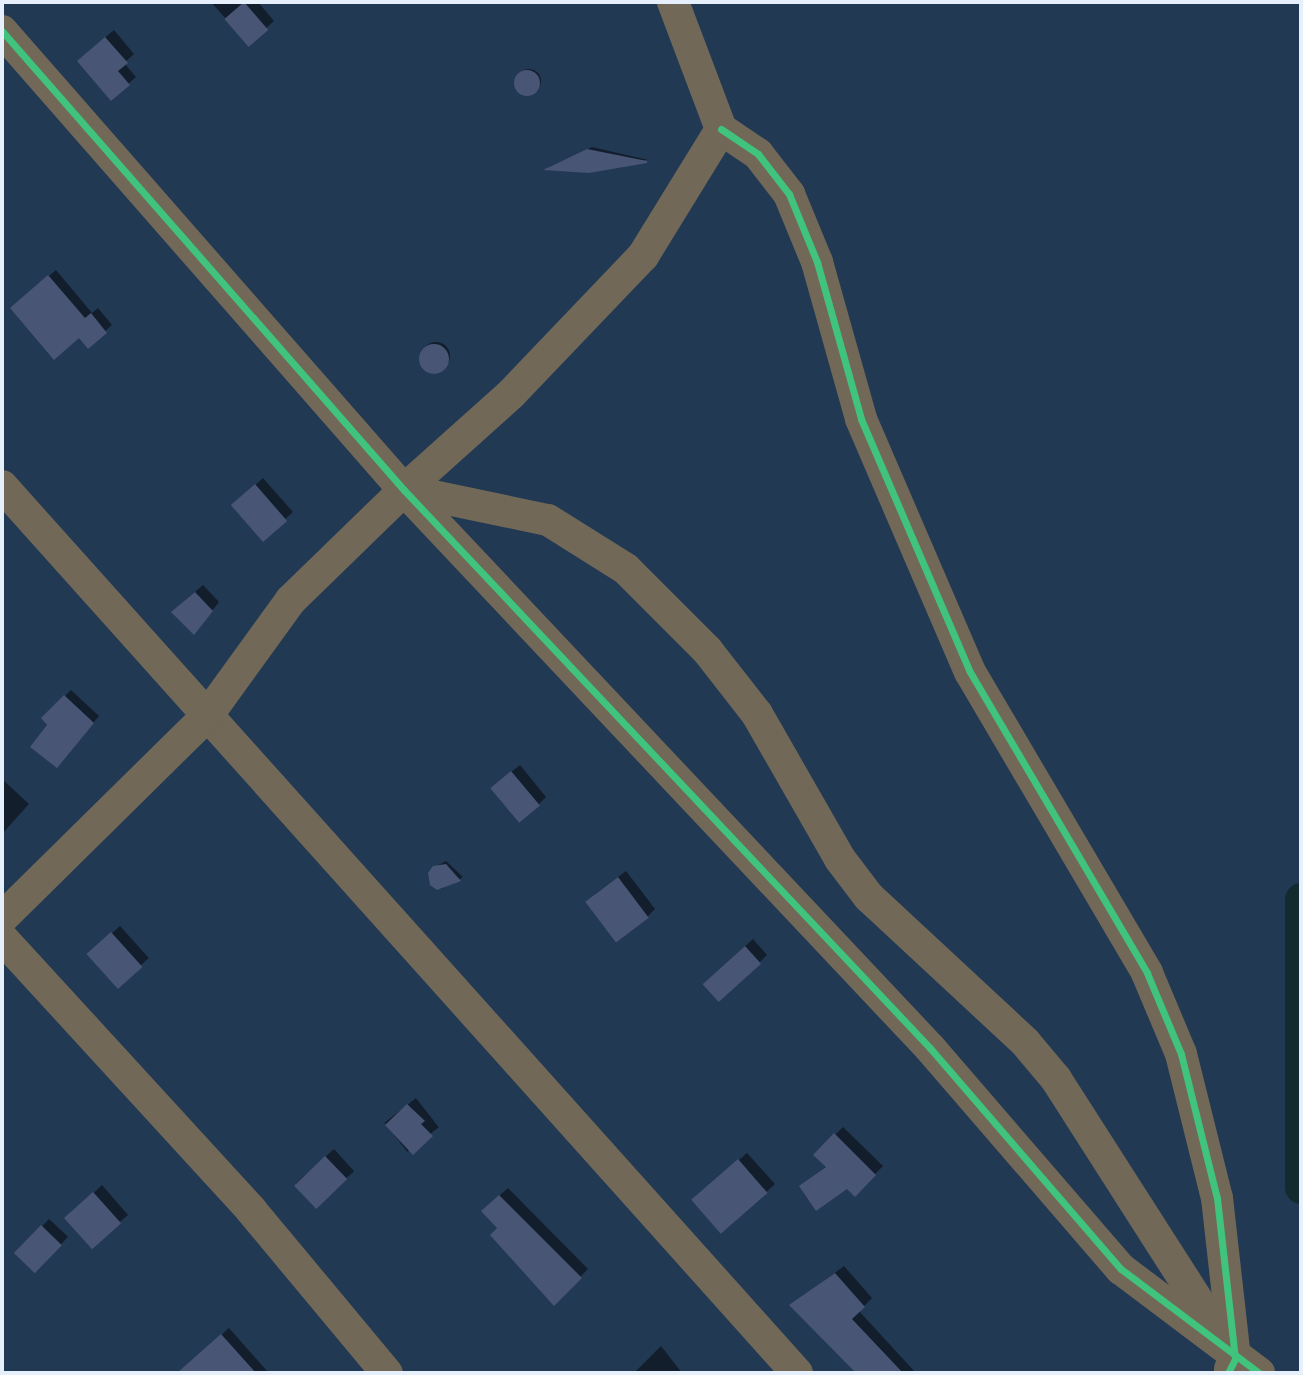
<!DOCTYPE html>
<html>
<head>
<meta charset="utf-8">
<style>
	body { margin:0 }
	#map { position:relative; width:1303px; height:1375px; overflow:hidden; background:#223954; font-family:Bitter,serif }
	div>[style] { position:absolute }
	.shadow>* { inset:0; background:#0007; transform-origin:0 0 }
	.round { border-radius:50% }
	.canal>* { height:33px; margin:-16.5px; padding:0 16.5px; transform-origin:16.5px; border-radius:16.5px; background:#132b2e }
	.building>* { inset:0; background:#495574; transform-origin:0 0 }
	.minor>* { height:32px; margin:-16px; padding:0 16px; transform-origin:16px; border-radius:16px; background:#716858 }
	.cycleway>* { height:7px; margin:-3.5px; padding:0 3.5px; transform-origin:3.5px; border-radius:3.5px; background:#40c37c }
	span { translate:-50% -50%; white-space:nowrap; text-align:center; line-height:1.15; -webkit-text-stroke:7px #0e1f36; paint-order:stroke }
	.frame { position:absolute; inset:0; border:4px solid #e6effc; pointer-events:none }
</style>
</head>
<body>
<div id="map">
	<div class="shadow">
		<div style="clip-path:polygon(211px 2px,258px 2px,274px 21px,248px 44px)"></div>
		<div style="clip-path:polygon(114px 30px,134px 54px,124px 63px,136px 77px,128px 84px,87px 53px)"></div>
		<div class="round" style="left:517px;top:69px;width:24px;height:24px"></div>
		<div style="clip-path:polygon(592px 147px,648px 160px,549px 167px)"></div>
		<div style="clip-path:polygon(56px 270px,92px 313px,98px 308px,112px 325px,105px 331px,79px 335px,18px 302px)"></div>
		<div class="round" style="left:422px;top:342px;width:28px;height:28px"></div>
		<div style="clip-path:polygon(263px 478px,293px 512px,263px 539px,241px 498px)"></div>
		<div style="clip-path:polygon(203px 585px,219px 602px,201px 625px,181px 604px)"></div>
		<div style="clip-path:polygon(71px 690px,99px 716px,63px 759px,43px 718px)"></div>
		<div style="clip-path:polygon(520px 765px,546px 797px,538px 805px,500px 781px)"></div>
		<div style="clip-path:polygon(2px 779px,29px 804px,2px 834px)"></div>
		<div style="clip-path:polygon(446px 861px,463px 877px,441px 889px,434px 886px,435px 867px)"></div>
		<div style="clip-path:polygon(626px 871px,655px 909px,647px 917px,595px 894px)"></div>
		<div style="left:120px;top:926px;width:43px;height:42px;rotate:48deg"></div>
		<div style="clip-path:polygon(753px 939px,767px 955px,759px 963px,712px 976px)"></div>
		<div style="left:416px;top:1098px;width:37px;height:40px;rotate:52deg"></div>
		<div style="clip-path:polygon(843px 1127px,883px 1166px,855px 1194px,848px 1187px,801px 1186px,827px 1166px,815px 1155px)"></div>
		<div style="left:334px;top:1149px;width:30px;height:52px;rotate:48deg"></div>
		<div style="clip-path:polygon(747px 1153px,775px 1184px,723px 1231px,702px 1192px)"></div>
		<div style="clip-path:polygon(102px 1185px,128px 1215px,120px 1222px,74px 1211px)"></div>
		<div style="clip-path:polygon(508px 1188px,588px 1269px,554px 1303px,499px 1228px,491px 1203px)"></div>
		<div style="left:49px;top:1219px;width:26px;height:47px;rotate:43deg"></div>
		<div style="clip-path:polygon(844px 1266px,872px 1298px,859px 1311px,916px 1373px,857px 1373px,791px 1305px)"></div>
		<div style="clip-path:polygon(229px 1328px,269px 1373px,203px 1373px,192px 1362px)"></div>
		<div style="clip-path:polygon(661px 1346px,682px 1373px,638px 1373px,636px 1371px)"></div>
	</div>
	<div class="canal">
		<div style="left:1301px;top:899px;width:288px;rotate:90deg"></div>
	</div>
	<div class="building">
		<div style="left:244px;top:2px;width:37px;height:26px;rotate:49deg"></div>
		<div style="clip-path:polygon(105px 37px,128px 63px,118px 71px,130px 85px,111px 101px,77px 61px)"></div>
		<div class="round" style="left:514px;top:70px;width:26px;height:26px"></div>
		<div style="clip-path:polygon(587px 149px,647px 161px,647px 163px,589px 173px,543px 170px)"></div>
		<div style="clip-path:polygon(48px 275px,85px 318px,91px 313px,107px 333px,88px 349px,79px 338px,54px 360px,10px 308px)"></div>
		<div class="round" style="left:419px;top:344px;width:30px;height:30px"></div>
		<div style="left:255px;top:484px;width:49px;height:32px;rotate:49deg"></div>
		<div style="clip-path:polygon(195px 592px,213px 611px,194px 635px,171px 612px)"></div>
		<div style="clip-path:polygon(64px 695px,94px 723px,57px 768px,30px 747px,47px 725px,41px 718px)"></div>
		<div style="left:511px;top:771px;width:45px;height:27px;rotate:50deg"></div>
		<div style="clip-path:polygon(446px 864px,461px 881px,437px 890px,430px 885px,428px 873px,433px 866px)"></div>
		<div style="left:618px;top:877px;width:51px;height:41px;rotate:53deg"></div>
		<div style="left:111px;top:932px;width:47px;height:33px;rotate:48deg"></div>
		<div style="left:745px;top:946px;width:24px;height:57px;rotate:48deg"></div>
		<div style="clip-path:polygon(407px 1104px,425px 1121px,421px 1124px,433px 1136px,413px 1155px,385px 1125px)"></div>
		<div style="clip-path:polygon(834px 1133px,876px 1175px,855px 1197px,847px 1189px,816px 1211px,799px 1186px,826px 1167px,813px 1155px)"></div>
		<div style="left:325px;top:1156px;width:32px;height:43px;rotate:46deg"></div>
		<div style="left:738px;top:1159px;width:45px;height:62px;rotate:49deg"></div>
		<div style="left:93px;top:1192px;width:42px;height:39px;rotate:48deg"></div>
		<div style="clip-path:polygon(499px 1195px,582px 1278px,554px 1306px,490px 1235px,497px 1228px,481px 1211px)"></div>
		<div style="left:41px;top:1225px;width:29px;height:39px;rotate:44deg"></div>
		<div style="clip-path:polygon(835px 1273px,865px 1307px,852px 1319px,903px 1373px,856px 1373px,789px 1305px)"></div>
		<div style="clip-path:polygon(221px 1334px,256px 1373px,177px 1373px)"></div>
	</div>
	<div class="minor">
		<div style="left:2px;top:31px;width:610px;rotate:48.79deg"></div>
		<div style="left:404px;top:490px;width:767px;rotate:46.69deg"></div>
		<div style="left:930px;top:1048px;width:292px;rotate:49.2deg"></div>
		<div style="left:1121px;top:1269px;width:173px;rotate:37deg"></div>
		<div style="left:721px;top:129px;width:45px;rotate:34deg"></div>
		<div style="left:758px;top:154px;width:51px;rotate:52.2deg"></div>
		<div style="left:789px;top:194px;width:74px;rotate:67.6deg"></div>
		<div style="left:817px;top:262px;width:163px;rotate:74.3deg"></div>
		<div style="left:861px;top:419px;width:275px;rotate:66.7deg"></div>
		<div style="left:970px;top:672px;width:349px;rotate:59.5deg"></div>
		<div style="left:1147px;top:973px;width:88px;rotate:67.2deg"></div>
		<div style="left:1181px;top:1054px;width:148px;rotate:76deg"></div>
		<div style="left:1217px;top:1198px;width:162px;rotate:83.6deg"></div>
		<div style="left:1235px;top:1359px;width:11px;rotate:117deg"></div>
		<div style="left:2px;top:486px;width:1191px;rotate:48.13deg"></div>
		<div style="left:404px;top:490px;width:147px;rotate:11.8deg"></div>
		<div style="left:548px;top:520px;width:92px;rotate:32.1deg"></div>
		<div style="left:626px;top:569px;width:115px;rotate:45deg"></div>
		<div style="left:707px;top:650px;width:81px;rotate:52deg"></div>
		<div style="left:757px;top:714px;width:167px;rotate:60.2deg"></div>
		<div style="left:840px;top:859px;width:48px;rotate:52.7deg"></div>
		<div style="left:869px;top:897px;width:213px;rotate:42.9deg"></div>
		<div style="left:1025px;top:1042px;width:48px;rotate:50deg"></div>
		<div style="left:1056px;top:1079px;width:310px;rotate:57.4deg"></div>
		<div style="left:2px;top:918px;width:288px;rotate:-44.6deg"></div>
		<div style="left:207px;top:716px;width:143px;rotate:-54.1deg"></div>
		<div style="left:291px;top:600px;width:158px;rotate:-44.2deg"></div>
		<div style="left:404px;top:490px;width:144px;rotate:-41.9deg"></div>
		<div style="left:511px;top:394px;width:191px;rotate:-46.3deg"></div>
		<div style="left:643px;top:256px;width:149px;rotate:-58.4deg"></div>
		<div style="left:721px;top:129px;width:136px;rotate:-110.7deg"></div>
		<div style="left:2px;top:938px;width:369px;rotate:47.5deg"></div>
		<div style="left:251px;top:1210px;width:212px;rotate:50.2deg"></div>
	</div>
	<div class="cycleway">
		<div style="left:2px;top:31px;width:610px;rotate:48.79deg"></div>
		<div style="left:404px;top:490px;width:767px;rotate:46.69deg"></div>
		<div style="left:930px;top:1048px;width:292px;rotate:49.2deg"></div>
		<div style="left:1121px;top:1269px;width:173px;rotate:37deg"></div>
		<div style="left:721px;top:129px;width:45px;rotate:34deg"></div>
		<div style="left:758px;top:154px;width:51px;rotate:52.2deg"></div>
		<div style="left:789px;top:194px;width:74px;rotate:67.6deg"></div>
		<div style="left:817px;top:262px;width:163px;rotate:74.3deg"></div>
		<div style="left:861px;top:419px;width:275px;rotate:66.7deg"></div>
		<div style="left:970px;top:672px;width:349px;rotate:59.5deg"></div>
		<div style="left:1147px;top:973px;width:88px;rotate:67.2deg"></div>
		<div style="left:1181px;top:1054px;width:148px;rotate:76deg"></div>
		<div style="left:1217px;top:1198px;width:162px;rotate:83.6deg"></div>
		<div style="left:1235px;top:1359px;width:16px;rotate:117deg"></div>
	</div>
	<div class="frame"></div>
</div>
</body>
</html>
